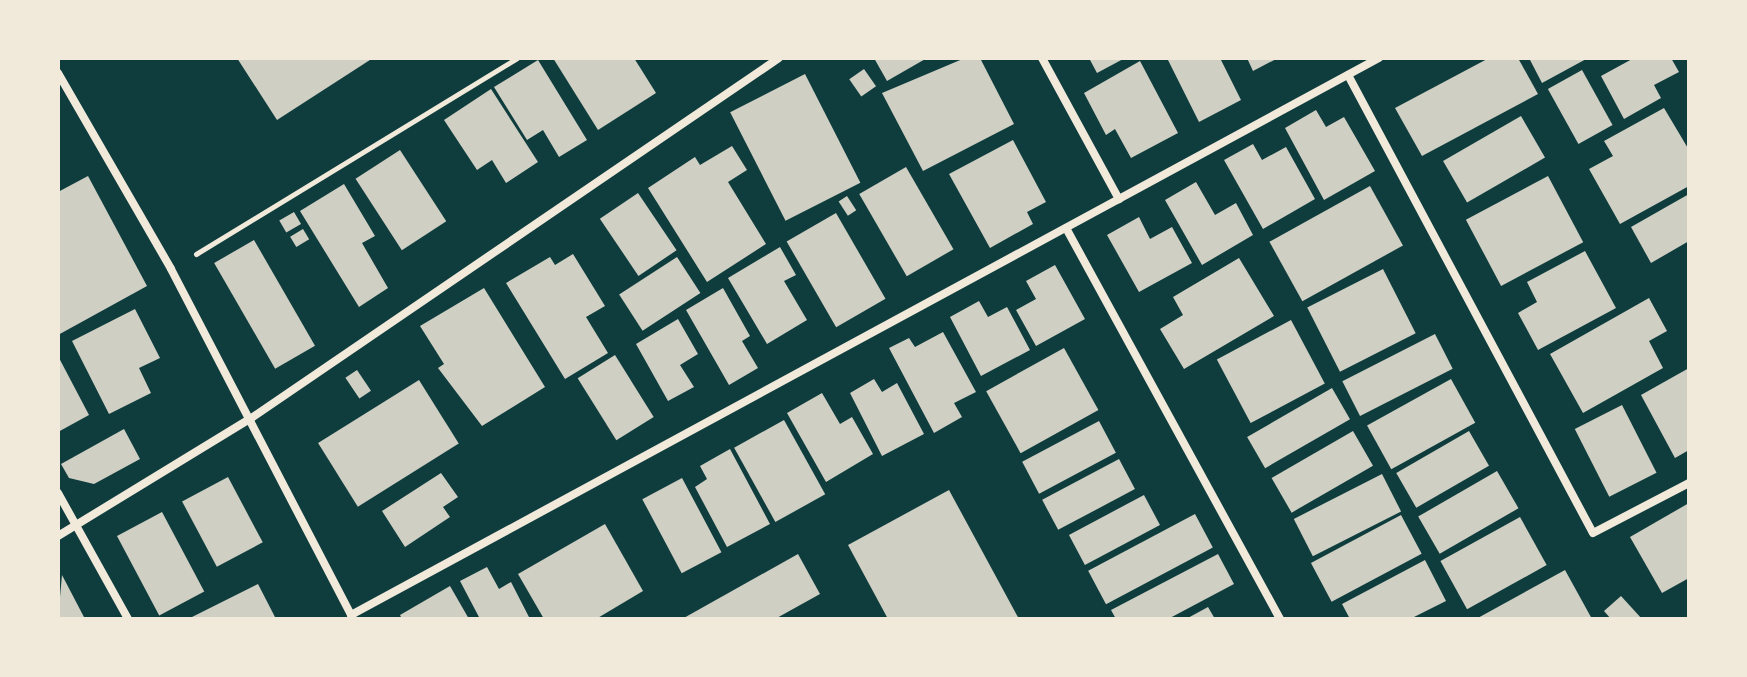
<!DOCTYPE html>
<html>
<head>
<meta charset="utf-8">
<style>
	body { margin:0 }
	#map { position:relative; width:1747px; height:677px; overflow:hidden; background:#0f3d3e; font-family:"Titillium Web",sans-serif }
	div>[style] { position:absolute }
	.building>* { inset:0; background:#cfcfc3; transform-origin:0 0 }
	.path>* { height:5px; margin:-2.5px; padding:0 2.5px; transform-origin:2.5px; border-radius:2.5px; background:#f1e9da }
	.minor>* { height:8px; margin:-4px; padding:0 4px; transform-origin:4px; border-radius:4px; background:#f1e9da }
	span { translate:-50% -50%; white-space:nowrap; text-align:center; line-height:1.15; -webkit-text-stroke:6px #f1e9da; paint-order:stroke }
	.frame { position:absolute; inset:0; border:60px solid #f1e9da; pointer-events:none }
</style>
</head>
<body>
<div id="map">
	<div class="building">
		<div style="clip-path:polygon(237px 58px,373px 58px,277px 120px)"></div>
		<div style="clip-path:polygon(553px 58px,634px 58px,656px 93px,598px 130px)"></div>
		<div style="clip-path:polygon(874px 58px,927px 58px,887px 81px)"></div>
		<div style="clip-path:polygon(965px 58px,980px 58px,1014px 124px,923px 171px,882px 93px)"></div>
		<div style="clip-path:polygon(1089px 58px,1125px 58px,1097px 73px)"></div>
		<div style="clip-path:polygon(1167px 58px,1220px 58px,1241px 100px,1199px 122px)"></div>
		<div style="clip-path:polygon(1247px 58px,1278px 58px,1253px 71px)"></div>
		<div style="clip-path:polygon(1489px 58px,1518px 58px,1538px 94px,1422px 156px,1395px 108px)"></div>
		<div style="clip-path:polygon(1529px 58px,1588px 58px,1542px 83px)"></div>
		<div style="clip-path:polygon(1634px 58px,1671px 58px,1679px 72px,1654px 85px,1661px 98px,1624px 119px,1601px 76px)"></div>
		<div style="clip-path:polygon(538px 60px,587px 140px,559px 157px,543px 130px,527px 140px,494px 87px)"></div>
		<div style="clip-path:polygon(1140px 61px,1178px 133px,1131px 158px,1115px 129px,1106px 135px,1084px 93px)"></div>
		<div style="left:864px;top:69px;width:21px;height:18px;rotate:55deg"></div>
		<div style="left:1582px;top:70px;width:63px;height:39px;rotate:61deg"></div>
		<div style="left:805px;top:74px;width:122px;height:84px;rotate:63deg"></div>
		<div style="clip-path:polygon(491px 89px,538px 162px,506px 183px,492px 160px,477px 170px,444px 120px)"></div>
		<div style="clip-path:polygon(1664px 108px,1689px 150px,1689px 186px,1620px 224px,1589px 169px,1613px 156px,1604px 141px)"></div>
		<div style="clip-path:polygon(1316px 110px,1326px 127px,1344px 117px,1375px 171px,1324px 200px,1285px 128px)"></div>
		<div style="left:1521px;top:116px;width:48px;height:90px;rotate:60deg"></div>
		<div style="clip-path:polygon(1013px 140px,1046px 202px,1027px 212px,1033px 224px,990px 248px,949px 174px)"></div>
		<div style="clip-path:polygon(1253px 144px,1262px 160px,1286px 147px,1315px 199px,1263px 229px,1224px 160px)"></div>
		<div style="clip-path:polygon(732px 146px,747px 170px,728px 182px,766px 244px,707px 282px,648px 188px,695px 157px,700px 165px)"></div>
		<div style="left:400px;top:150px;width:85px;height:53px;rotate:57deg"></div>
		<div style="left:906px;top:167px;width:95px;height:54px;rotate:60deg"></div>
		<div style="clip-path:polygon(88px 176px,147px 286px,58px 335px,58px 192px)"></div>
		<div style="left:1548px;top:176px;width:75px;height:93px;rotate:62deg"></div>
		<div style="clip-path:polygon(1196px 182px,1215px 215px,1236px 203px,1253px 235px,1202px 265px,1165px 200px)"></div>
		<div style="clip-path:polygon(344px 184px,375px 236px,362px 243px,388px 288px,359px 307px,300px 211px)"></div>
		<div style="left:1370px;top:186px;width:68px;height:115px;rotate:61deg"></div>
		<div style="left:638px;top:193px;width:69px;height:46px;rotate:56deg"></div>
		<div style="clip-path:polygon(1689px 194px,1689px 241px,1651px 263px,1631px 227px)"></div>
		<div style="left:847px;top:196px;width:17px;height:10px;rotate:57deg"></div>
		<div style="left:294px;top:212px;width:14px;height:17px;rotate:60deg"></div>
		<div style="left:836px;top:213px;width:99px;height:57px;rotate:60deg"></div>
		<div style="clip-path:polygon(1139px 217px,1150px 239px,1172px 227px,1192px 263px,1139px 292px,1107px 235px)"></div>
		<div style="left:303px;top:229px;width:12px;height:15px;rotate:59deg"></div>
		<div style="left:254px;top:240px;width:122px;height:46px;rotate:60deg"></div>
		<div style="clip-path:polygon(780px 247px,796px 275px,784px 281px,807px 320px,767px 344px,728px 278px)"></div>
		<div style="clip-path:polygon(1585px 251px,1616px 308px,1538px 350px,1518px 313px,1537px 302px,1527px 282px)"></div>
		<div style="clip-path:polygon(573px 254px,605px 306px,586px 317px,608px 353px,565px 379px,506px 283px,550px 257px,555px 265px)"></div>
		<div style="left:677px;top:257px;width:43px;height:69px;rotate:57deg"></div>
		<div style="clip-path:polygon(1239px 258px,1274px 316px,1184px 369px,1160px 329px,1183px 315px,1173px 297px)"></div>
		<div style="clip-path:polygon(1055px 265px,1085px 319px,1036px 346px,1016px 310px,1036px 299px,1026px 281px)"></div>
		<div style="left:1383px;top:269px;width:72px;height:85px;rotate:63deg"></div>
		<div style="clip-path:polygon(484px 288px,545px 387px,482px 426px,438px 368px,444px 364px,420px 326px)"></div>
		<div style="clip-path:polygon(723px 288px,750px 336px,742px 341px,758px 368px,729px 385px,686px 310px)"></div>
		<div style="clip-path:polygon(1649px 298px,1667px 331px,1649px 341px,1663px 368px,1583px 413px,1550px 354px)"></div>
		<div style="clip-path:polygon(979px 301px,988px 317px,1007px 307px,1030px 350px,981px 376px,950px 317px)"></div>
		<div style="clip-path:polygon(135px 309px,160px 358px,139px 368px,151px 393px,109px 414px,72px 341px)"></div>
		<div style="clip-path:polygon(678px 319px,698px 354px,680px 365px,694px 387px,668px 401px,636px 344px)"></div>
		<div style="left:1291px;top:320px;width:72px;height:84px;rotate:62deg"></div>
		<div style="clip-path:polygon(943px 332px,976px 392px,954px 403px,962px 417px,934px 433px,889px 348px,909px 338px,915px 347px)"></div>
		<div style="left:1435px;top:334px;width:39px;height:104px;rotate:63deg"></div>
		<div style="left:1064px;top:348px;width:71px;height:89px;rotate:61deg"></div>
		<div style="left:615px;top:355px;width:73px;height:44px;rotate:58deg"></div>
		<div style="clip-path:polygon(58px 356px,89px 415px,58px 432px)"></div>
		<div style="clip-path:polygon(1689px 368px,1689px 450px,1675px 458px,1641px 395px)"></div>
		<div style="left:357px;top:370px;width:25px;height:14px;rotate:56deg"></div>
		<div style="clip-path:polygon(874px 379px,882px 392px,897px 383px,924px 434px,882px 456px,850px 393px)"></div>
		<div style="left:1451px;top:379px;width:50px;height:96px;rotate:61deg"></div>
		<div style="left:419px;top:380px;width:75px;height:119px;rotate:58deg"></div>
		<div style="left:1332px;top:388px;width:36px;height:98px;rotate:60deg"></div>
		<div style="clip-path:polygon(822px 393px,840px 424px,852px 417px,873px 454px,826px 482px,787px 413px)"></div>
		<div style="left:1622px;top:405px;width:76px;height:53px;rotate:63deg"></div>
		<div style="left:784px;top:420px;width:85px;height:57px;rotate:61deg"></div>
		<div style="left:1099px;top:421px;width:36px;height:87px;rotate:62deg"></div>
		<div style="clip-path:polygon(124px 429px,140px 459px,94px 484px,69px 478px,61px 464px)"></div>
		<div style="left:1353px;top:431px;width:40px;height:94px;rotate:60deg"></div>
		<div style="left:1469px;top:431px;width:40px;height:84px;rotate:60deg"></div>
		<div style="clip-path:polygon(730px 449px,770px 524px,727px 547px,695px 487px,707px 479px,700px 466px)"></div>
		<div style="left:1119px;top:459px;width:34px;height:87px;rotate:62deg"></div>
		<div style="left:1497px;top:471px;width:43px;height:91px;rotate:60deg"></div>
		<div style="clip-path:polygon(441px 473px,458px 497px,443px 507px,450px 517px,405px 547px,382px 511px)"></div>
		<div style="left:1382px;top:474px;width:42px;height:99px;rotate:63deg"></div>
		<div style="left:228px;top:477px;width:74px;height:52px;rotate:62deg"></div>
		<div style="left:682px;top:478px;width:84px;height:45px;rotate:62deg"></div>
		<div style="clip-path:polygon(949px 490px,1019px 619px,888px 619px,848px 545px)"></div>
		<div style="left:1144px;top:495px;width:34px;height:85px;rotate:62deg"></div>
		<div style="clip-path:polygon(1689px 503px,1689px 578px,1662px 593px,1630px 537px)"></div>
		<div style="left:162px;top:512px;width:90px;height:51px;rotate:62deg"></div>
		<div style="left:1195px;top:514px;width:38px;height:121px;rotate:62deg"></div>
		<div style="left:1401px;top:515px;width:44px;height:102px;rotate:62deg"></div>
		<div style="left:1520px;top:517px;width:55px;height:91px;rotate:61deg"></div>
		<div style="clip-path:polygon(605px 524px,643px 591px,596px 619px,544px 619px,518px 574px)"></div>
		<div style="clip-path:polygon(798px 554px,820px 594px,775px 619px,682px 619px)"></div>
		<div style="clip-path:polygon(1218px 554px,1234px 584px,1168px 619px,1116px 619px,1111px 610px)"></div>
		<div style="clip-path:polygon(1425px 560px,1446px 601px,1410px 619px,1350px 619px,1342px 604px)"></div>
		<div style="clip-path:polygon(487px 567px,499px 589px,511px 582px,530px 619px,480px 619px,460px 581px)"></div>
		<div style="clip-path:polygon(1565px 570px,1592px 619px,1476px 619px)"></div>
		<div style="clip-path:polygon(62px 575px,85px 619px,58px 619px)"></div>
		<div style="clip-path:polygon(258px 584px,276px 619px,188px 619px)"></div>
		<div style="clip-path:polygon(450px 586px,469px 619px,402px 619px,400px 615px)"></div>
		<div style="clip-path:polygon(1621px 596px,1642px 619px,1611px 619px,1604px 611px)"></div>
		<div style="clip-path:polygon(1208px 607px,1215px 619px,1186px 619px)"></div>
	</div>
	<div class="path">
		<div style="left:196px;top:254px;width:376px;rotate:-31.4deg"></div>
	</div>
	<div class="minor">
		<div style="left:1042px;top:58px;width:161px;rotate:61.4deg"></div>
		<div style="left:58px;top:73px;width:226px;rotate:60deg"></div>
		<div style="left:171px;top:269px;width:394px;rotate:62.5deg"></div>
		<div style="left:1348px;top:75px;width:519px;rotate:61.86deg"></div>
		<div style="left:1593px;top:533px;width:108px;rotate:-27.5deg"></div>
		<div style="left:1066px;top:228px;width:446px;rotate:61.3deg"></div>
		<div style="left:58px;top:493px;width:144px;rotate:60.9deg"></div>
		<div style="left:58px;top:536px;width:225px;rotate:-31.4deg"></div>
		<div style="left:250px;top:419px;width:640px;rotate:-34.31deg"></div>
		<div style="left:351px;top:615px;width:1169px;rotate:-28.45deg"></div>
	</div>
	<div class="frame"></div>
</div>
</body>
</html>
